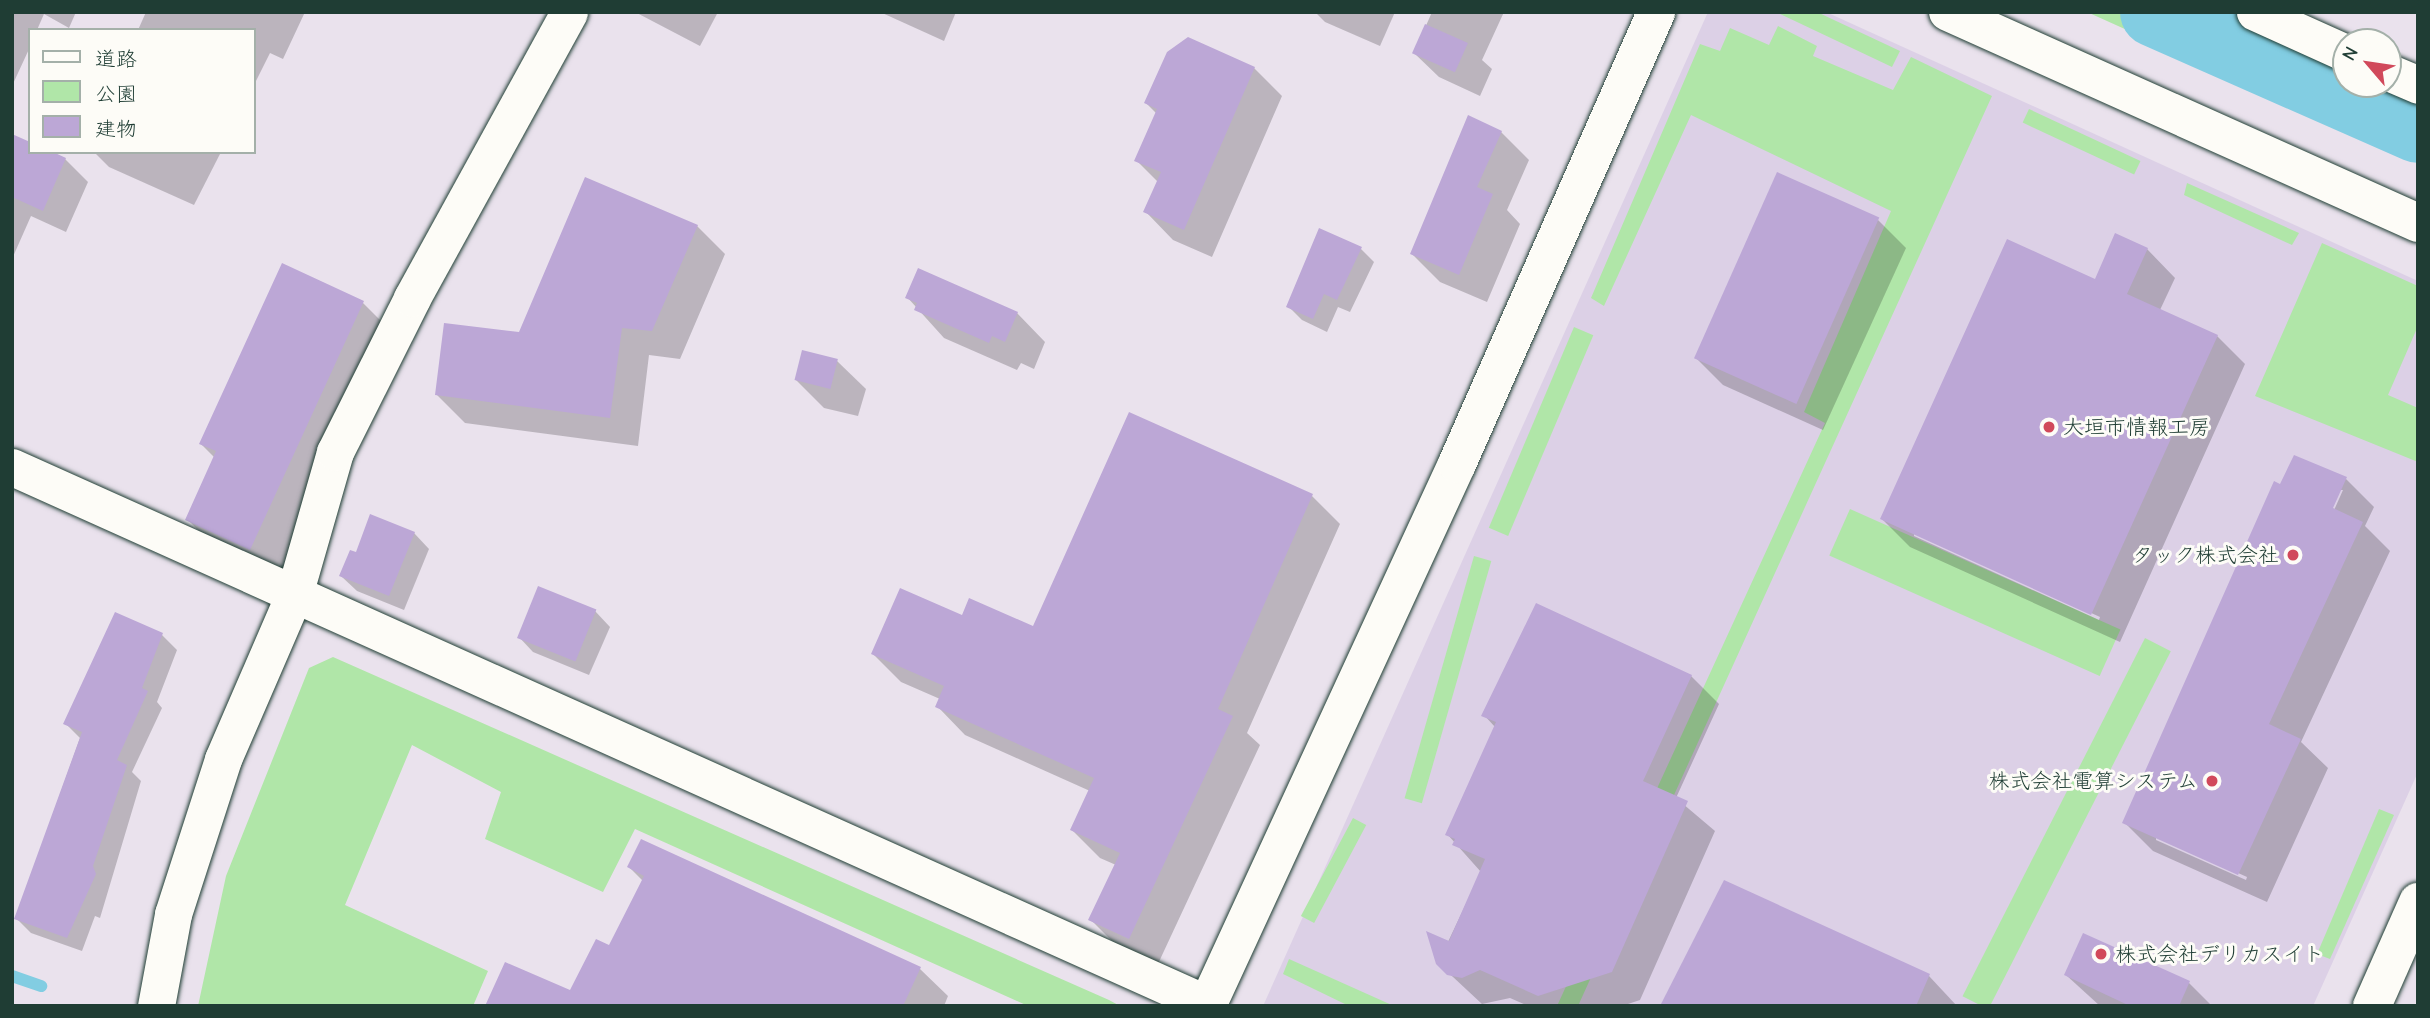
<!DOCTYPE html>
<html>
<head>
<meta charset="utf-8">
<style>
	body { margin:0 }
	#map { position:relative; width:2430px; height:1018px; overflow:hidden; background:#eae2ed; font-family:"Comic Neue","Klee One",sans-serif }
	div>[style] { position:absolute }
	.built>* { inset:0; background:#dcd0e6 }
	.green>* { inset:0; background:#b0e6a8; transform-origin:0 0 }
	.shadow>* { inset:0; background:#0003 }
	.stream>* { height:12px; margin:-6px; padding:0 6px; transform-origin:6px; border-radius:6px; background:#82cde2 }
	.river>* { height:70px; margin:-35px; padding:0 35px; transform-origin:35px; border-radius:35px; background:#82cde2 }
	.building>* { inset:0; background:#bca7d6; transform-origin:0 0 }
	.roads { filter:drop-shadow(0 0 2px #1f3d34) drop-shadow(0 0 2px #1f3d34) }
	.street>* { height:37px; margin:-18.5px; padding:0 18.5px; transform-origin:18.5px; border-radius:18.5px; background:#fdfcf7 }
	.secondary>* { height:38px; margin:-19px; padding:0 19px; transform-origin:19px; border-radius:19px; background:#fdfcf7 }
	.dots>* { width:19px; height:19px; translate:-50% -50%; box-sizing:border-box; border:4px solid #fdfcf7; border-radius:50% }
	span { translate:-50% -50%; white-space:nowrap; text-align:center; line-height:1.15; -webkit-text-stroke:6px #fdfcf7; paint-order:stroke }
	.poi-label { font-size:21px; color:#1f3d34 }
	.left { translate:0 -50%; text-align:left }
	.right { translate:-100% -50%; text-align:right }
	.frame { position:absolute; inset:0; border:14px solid #1f3d34; pointer-events:none }
	.legend { position:absolute; left:28px; top:28px; width:228px; height:126px; box-sizing:border-box; background:#fdfcf7; border:2px solid #a4b0a9; margin:0; padding:9px 12px; list-style:none; font-size:21px; color:#1f3d34 }
	.legend li { display:flex; align-items:center; gap:14px; height:35px }
	.legend b { width:35px; border:2px solid #a4b0a9 }
	.north { position:absolute; left:2332px; top:28px; width:70px; height:70px; box-sizing:border-box; background:#fdfcf7; border:2px solid #a4b0a9; border-radius:50%; rotate:299deg; font-size:19px; font-weight:700; line-height:28px; text-align:center; color:#1f3d34 }
	.north::after { content:''; display:block; margin:auto; width:24px; height:32px; background:#d1495b; clip-path:polygon(50% 0,100% 100%,50% 72%,0 100%) }
</style>
</head>
<body>
<div id="map">
	<div class="built">
		<div style="clip-path:polygon(1708px 12px,1826px 12px,2418px 281px,2418px 772px,2313px 1006px,1263px 1006px)"></div>
	</div>
	<div class="green">
		<div style="clip-path:polygon(1776px 12px,1817px 12px,1900px 51px,1892px 67px)"></div>
		<div style="clip-path:polygon(2087px 12px,2218px 12px,2346px 69px,2346px 84px,2380px 84px,2418px 101px,2418px 161px)"></div>
		<div style="clip-path:polygon(1778px 26px,1817px 46px,1813px 56px,1893px 90px,1911px 57px,1992px 96px,1578px 1006px,1557px 1006px,1825px 423px,1804px 412px,1891px 211px,1691px 115px,1604px 306px,1591px 298px,1700px 44px,1720px 51px,1730px 28px,1769px 45px)"></div>
		<div style="left:2029px;top:109px;width:123px;height:15px;rotate:25deg"></div>
		<div style="clip-path:polygon(2187px 183px,2299px 233px,2292px 245px,2184px 195px)"></div>
		<div style="clip-path:polygon(2322px 243px,2418px 286px,2418px 326px,2388px 395px,2418px 408px,2418px 462px,2255px 396px)"></div>
		<div style="left:1574px;top:327px;width:21px;height:218px;rotate:23deg"></div>
		<div style="left:1850px;top:509px;width:296px;height:51px;rotate:24deg"></div>
		<div style="left:1474px;top:556px;width:18px;height:252px;rotate:16deg"></div>
		<div style="left:2145px;top:638px;width:29px;height:402px;rotate:27deg"></div>
		<div style="clip-path:polygon(333px 657px,1109px 1000px,1120px 1006px,1028px 1006px,635px 829px,603px 892px,485px 839px,501px 792px,412px 745px,345px 905px,488px 971px,473px 1006px,198px 1006px,226px 876px,309px 668px)"></div>
		<div style="clip-path:polygon(2379px 809px,2394px 815px,2330px 959px,2317px 954px)"></div>
		<div style="left:1353px;top:818px;width:15px;height:111px;rotate:28deg"></div>
		<div style="clip-path:polygon(1289px 959px,1394px 1006px,1349px 1006px,1283px 974px)"></div>
	</div>
	<div class="shadow">
		<div style="clip-path:polygon(12px 12px,76px 12px,69px 28px,44px 14px,37px 30px,30px 30px,30px 47px,12px 86px)"></div>
		<div style="clip-path:polygon(146px 12px,305px 12px,283px 59px,270px 53px,254px 85px,254px 30px,138px 30px)"></div>
		<div style="clip-path:polygon(635px 12px,718px 12px,700px 46px)"></div>
		<div style="clip-path:polygon(880px 12px,956px 12px,944px 41px)"></div>
		<div style="clip-path:polygon(1315px 12px,1395px 12px,1380px 46px,1325px 22px)"></div>
		<div style="clip-path:polygon(1432px 12px,1504px 12px,1482px 60px,1492px 69px,1480px 96px,1439px 77px,1414px 53px)"></div>
		<div style="clip-path:polygon(1254px 68px,1282px 96px,1212px 257px,1173px 240px,1145px 211px,1158px 182px,1136px 160px,1157px 114px,1146px 103px)"></div>
		<div style="clip-path:polygon(1501px 132px,1529px 160px,1507px 210px,1520px 224px,1487px 302px,1440px 282px,1412px 254px)"></div>
		<div style="clip-path:polygon(12px 136px,30px 152px,65px 159px,88px 182px,66px 232px,31px 216px,12px 259px)"></div>
		<div style="clip-path:polygon(94px 152px,221px 152px,194px 205px,109px 167px)"></div>
		<div style="clip-path:polygon(1878px 220px,1906px 248px,1823px 430px,1723px 385px,1695px 357px)"></div>
		<div style="clip-path:polygon(697px 226px,725px 254px,680px 359px,649px 355px,638px 446px,465px 423px,437px 395px,520px 334px)"></div>
		<div style="clip-path:polygon(1360px 248px,1374px 262px,1350px 312px,1338px 307px,1327px 332px,1302px 320px,1288px 306px)"></div>
		<div style="clip-path:polygon(evenodd,2147px 249px,2175px 278px,2160px 310px,2217px 336px,2245px 364px,2120px 642px,1910px 547px,1882px 519px,2096px 282px,2147px 249px,1914px 532px,2100px 617px,2099px 620px,1914px 536px,1914px 532px)"></div>
		<div style="clip-path:polygon(282px 266px,363px 303px,391px 331px,279px 577px,215px 547px,187px 519px,215px 458px,201px 444px)"></div>
		<div style="clip-path:polygon(907px 297px,1017px 313px,1045px 342px,1034px 369px,1021px 363px,1017px 370px,944px 338px)"></div>
		<div style="clip-path:polygon(837px 361px,866px 389px,858px 416px,824px 408px,796px 380px)"></div>
		<div style="clip-path:polygon(evenodd,2346px 479px,2374px 507px,2365px 526px,2390px 551px,2301px 742px,2328px 768px,2267px 902px,2153px 851px,2124px 822px,2281px 486px,2346px 479px,2339px 490px,2343px 490px,2331px 517px,2328px 515px,2339px 490px,2346px 479px,2156px 836px,2247px 877px,2246px 880px,2156px 840px,2156px 836px)"></div>
		<div style="clip-path:polygon(1312px 496px,1340px 524px,1247px 733px,1260px 745px,1157px 966px,1119px 948px,1091px 920px,1116px 865px,1100px 858px,1072px 830px,1090px 791px,965px 735px,937px 706px,940px 699px,901px 682px,873px 654px,963px 617px,1034px 629px)"></div>
		<div style="clip-path:polygon(414px 533px,429px 549px,404px 610px,357px 591px,341px 576px,357px 554px)"></div>
		<div style="clip-path:polygon(595px 611px,610px 627px,589px 675px,533px 652px,518px 636px)"></div>
		<div style="clip-path:polygon(162px 635px,177px 650px,157px 702px,162px 708px,132px 772px,141px 781px,100px 918px,95px 916px,82px 951px,31px 933px,16px 918px,80px 738px,65px 723px)"></div>
		<div style="clip-path:polygon(1691px 676px,1719px 704px,1676px 798px,1715px 831px,1640px 1000px,1622px 1006px,1528px 1006px,1510px 998px,1482px 1004px,1438px 963px,1481px 872px,1448px 835px,1495px 727px,1484px 715px)"></div>
		<div style="clip-path:polygon(629px 867px,920px 969px,948px 996px,944px 1006px,487px 1006px,570px 992px,610px 947px,643px 881px)"></div>
		<div style="clip-path:polygon(1724px 882px,1929px 976px,1957px 1006px,1662px 1006px)"></div>
		<div style="clip-path:polygon(2066px 975px,2189px 983px,2212px 1006px,2100px 1006px)"></div>
	</div>
	<div class="stream">
		<div style="left:12px;top:976px;width:31px;rotate:19deg"></div>
	</div>
	<div class="river">
		<div style="left:2155px;top:12px;width:287px;rotate:23.8deg"></div>
	</div>
	<div class="building">
		<div style="left:1425px;top:24px;width:47px;height:32px;rotate:24deg"></div>
		<div style="clip-path:polygon(1188px 37px,1255px 67px,1184px 230px,1143px 212px,1161px 172px,1134px 161px,1157px 109px,1144px 103px,1167px 52px)"></div>
		<div style="clip-path:polygon(1468px 115px,1502px 131px,1477px 187px,1493px 194px,1459px 275px,1410px 254px)"></div>
		<div style="clip-path:polygon(12px 134px,30px 142px,30px 152px,53px 152px,66px 158px,43px 211px,12px 197px)"></div>
		<div style="left:1777px;top:172px;width:112px;height:204px;rotate:24deg"></div>
		<div style="clip-path:polygon(585px 177px,698px 225px,652px 331px,622px 328px,610px 418px,435px 395px,444px 323px,519px 332px)"></div>
		<div style="clip-path:polygon(1319px 228px,1362px 247px,1337px 300px,1324px 294px,1313px 319px,1286px 307px)"></div>
		<div style="clip-path:polygon(2115px 233px,2148px 248px,2127px 294px,2218px 335px,2091px 615px,1880px 519px,2007px 239px,2095px 279px)"></div>
		<div style="clip-path:polygon(282px 263px,364px 301px,250px 550px,185px 520px,216px 451px,199px 444px)"></div>
		<div style="clip-path:polygon(918px 268px,1018px 312px,1005px 342px,992px 336px,989px 343px,914px 310px,917px 303px,905px 298px)"></div>
		<div style="left:802px;top:350px;width:37px;height:31px;rotate:14deg"></div>
		<div style="clip-path:polygon(1129px 412px,1313px 494px,1218px 709px,1233px 716px,1129px 939px,1088px 920px,1120px 853px,1070px 830px,1094px 778px,935px 707px,944px 686px,871px 654px,900px 588px,962px 615px,969px 598px,1033px 626px)"></div>
		<div style="clip-path:polygon(2294px 455px,2347px 477px,2333px 508px,2363px 522px,2269px 724px,2301px 739px,2238px 875px,2122px 823px,2274px 481px,2280px 484px)"></div>
		<div style="clip-path:polygon(370px 514px,415px 532px,389px 596px,339px 576px,350px 550px,356px 552px)"></div>
		<div style="left:538px;top:586px;width:63px;height:56px;rotate:22deg"></div>
		<div style="clip-path:polygon(1536px 603px,1692px 675px,1643px 781px,1688px 801px,1612px 972px,1538px 996px,1480px 970px,1462px 978px,1447px 975px,1436px 964px,1426px 931px,1449px 941px,1485px 859px,1452px 845px,1455px 839px,1445px 835px,1496px 722px,1481px 716px)"></div>
		<div style="clip-path:polygon(115px 612px,163px 633px,142px 688px,148px 691px,117px 760px,127px 765px,93px 866px,96px 874px,67px 938px,14px 919px,82px 732px,63px 724px)"></div>
		<div style="clip-path:polygon(641px 839px,921px 967px,903px 1006px,485px 1006px,505px 962px,570px 990px,596px 939px,609px 945px,644px 876px,627px 867px)"></div>
		<div style="clip-path:polygon(1724px 880px,1930px 974px,1916px 1006px,1660px 1006px)"></div>
		<div style="clip-path:polygon(2083px 933px,2190px 981px,2179px 1006px,2130px 1006px,2064px 975px)"></div>
	</div>
	<div class="roads">
		<div class="street">
			<div style="left:2255px;top:12px;width:100px;rotate:24.3deg"></div>
			<div style="left:2388px;top:72px;width:33px;rotate:23deg"></div>
			<div style="left:12px;top:467px;width:1310px;rotate:24.2deg"></div>
			<div style="left:156px;top:1006px;width:94px;rotate:-79.5deg"></div>
			<div style="left:173px;top:914px;width:163px;rotate:-72.1deg"></div>
			<div style="left:223px;top:759px;width:179px;rotate:-66.6deg"></div>
			<div style="left:294px;top:595px;width:149px;rotate:-74deg"></div>
			<div style="left:335px;top:452px;width:172px;rotate:-63.4deg"></div>
			<div style="left:412px;top:298px;width:326px;rotate:-61.2deg"></div>
		</div>
		<div class="secondary">
			<div style="left:1948px;top:12px;width:515px;rotate:24.18deg"></div>
			<div style="left:1207px;top:1006px;width:597px;rotate:-65.24deg"></div>
			<div style="left:1457px;top:464px;width:494px;rotate:-66.2deg"></div>
			<div style="left:2372px;top:1006px;width:114px;rotate:-66.1deg"></div>
		</div>
	</div>
	<div class="dots">
		<div style="left:2049px;top:427px;background:#d1495b"></div>
		<div style="left:2293px;top:555px;background:#d1495b"></div>
		<div style="left:2212px;top:781px;background:#d1495b"></div>
		<div style="left:2101px;top:954px;background:#d1495b"></div>
	</div>
	<div class="poi-label">
		<span class="left" style="left:2063px;top:427px">大垣市情報工房</span>
		<span class="right" style="left:2279px;top:555px">タック株式会社</span>
		<span class="right" style="left:2198px;top:781px">株式会社電算システム</span>
		<span class="left" style="left:2115px;top:954px">株式会社デリカスイト</span>
	</div>
	<div class="frame"></div>
	<ul class="legend">
	<li><b style="height:9px;background:#fdfcf7"></b>道路</li>
	<li><b style="height:19px;background:#b0e6a8"></b>公園</li>
	<li><b style="height:19px;background:#bca7d6"></b>建物</li>
	</ul>
	<div class="north">N</div>
</div>
</body>
</html>
